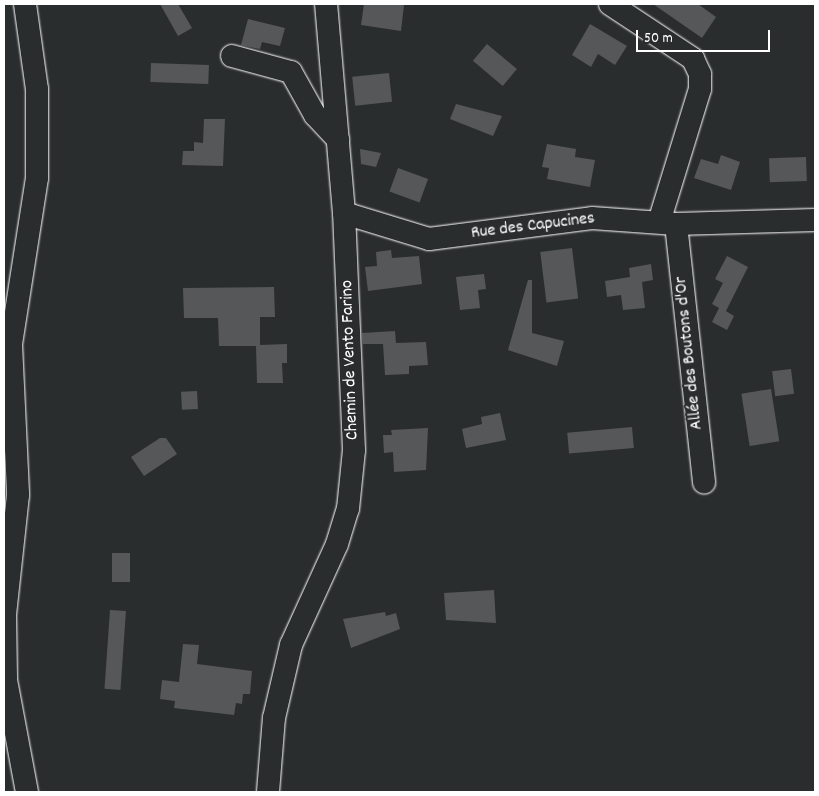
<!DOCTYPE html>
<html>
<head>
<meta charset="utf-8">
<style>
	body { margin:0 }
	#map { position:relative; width:819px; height:796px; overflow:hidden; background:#2a2d2e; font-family:Dekko,sans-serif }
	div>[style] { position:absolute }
	.building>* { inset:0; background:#555758; transform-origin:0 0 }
	.roads { filter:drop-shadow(0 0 1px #fff) drop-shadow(0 0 1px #fff) }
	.minor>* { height:22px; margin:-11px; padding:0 11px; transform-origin:11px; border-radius:11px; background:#2a2d2e }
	span { translate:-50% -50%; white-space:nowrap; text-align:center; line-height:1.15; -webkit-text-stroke:4px #2a2d2e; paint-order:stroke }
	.street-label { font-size:18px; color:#fff }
	.frame { position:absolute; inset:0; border:5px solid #fff; pointer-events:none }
	.scale { position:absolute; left:636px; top:30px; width:134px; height:22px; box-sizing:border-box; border:2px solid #fff; border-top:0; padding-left:6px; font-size:15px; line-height:18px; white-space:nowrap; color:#fff; -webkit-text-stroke:4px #2a2d2e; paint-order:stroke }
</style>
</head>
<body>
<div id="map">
	<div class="building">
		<div style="clip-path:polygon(160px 4px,178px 4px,192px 28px,178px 36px)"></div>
		<div style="clip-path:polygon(364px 4px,404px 5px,401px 31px,361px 25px)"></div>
		<div style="clip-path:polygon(653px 4px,698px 4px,716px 17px,702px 38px)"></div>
		<div style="clip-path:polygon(248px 19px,285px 28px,280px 46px,262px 42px,260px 49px,241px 45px)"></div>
		<div style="clip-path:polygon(590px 24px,627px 46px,615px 65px,598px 54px,591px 67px,572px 55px)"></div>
		<div style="left:487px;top:44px;width:39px;height:22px;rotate:40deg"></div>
		<div style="left:151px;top:63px;width:58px;height:19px;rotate:2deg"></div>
		<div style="left:389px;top:73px;width:29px;height:37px;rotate:84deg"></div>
		<div style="clip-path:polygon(456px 104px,502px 116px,493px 136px,450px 119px)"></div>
		<div style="clip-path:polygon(204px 119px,225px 119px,223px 166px,182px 165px,183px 151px,194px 151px,194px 142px,203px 143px)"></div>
		<div style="clip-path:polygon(547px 144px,576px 149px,575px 157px,595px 160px,590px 187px,547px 179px,549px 168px,542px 167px)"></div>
		<div style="clip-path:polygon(360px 149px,381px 153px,376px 167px,361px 164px)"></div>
		<div style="clip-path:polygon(721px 155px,740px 162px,731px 190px,694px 178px,701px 159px,718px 164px)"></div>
		<div style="left:806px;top:157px;width:24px;height:37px;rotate:88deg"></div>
		<div style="left:398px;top:168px;width:32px;height:25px;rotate:20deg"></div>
		<div style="left:572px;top:248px;width:51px;height:32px;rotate:83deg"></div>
		<div style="clip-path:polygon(391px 250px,392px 258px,419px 256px,422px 284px,368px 291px,365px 267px,377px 266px,376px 252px)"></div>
		<div style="clip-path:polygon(727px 256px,748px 267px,726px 311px,734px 316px,727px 330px,712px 322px,719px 308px,712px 304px,723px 283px,715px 279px)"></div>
		<div style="clip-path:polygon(651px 264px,653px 280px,642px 282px,645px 308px,623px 310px,621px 295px,607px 297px,605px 281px,630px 277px,629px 268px)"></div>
		<div style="clip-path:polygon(484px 274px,486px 289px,478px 290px,480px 308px,460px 310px,456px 277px)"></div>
		<div style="clip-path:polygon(528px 280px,532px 280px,532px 333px,564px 341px,557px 366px,508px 350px)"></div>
		<div style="clip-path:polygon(274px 287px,275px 317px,260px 317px,260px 345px,287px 344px,287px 363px,282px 363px,283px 383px,257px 383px,256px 346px,219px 346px,218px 318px,184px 318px,183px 288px)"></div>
		<div style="clip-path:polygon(395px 331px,396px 343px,426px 342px,428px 365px,409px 366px,409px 374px,385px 375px,383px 344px,363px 344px,362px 333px)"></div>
		<div style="left:791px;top:369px;width:25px;height:19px;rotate:83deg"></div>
		<div style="left:771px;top:389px;width:53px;height:30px;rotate:81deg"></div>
		<div style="left:197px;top:391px;width:18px;height:16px;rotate:87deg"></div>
		<div style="clip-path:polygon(500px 413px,506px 440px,466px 448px,462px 429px,482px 424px,481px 417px)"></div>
		<div style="left:632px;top:427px;width:21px;height:65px;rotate:85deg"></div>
		<div style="clip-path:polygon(428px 428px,426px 470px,394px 472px,393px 452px,384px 453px,383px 435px,392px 435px,391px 430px)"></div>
		<div style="clip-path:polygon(160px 438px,166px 438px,177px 454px,144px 476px,131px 457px)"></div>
		<div style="left:112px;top:553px;width:18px;height:29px"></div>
		<div style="clip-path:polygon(494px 590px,496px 623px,446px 620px,444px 593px)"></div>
		<div style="left:110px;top:610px;width:16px;height:79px;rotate:4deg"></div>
		<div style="clip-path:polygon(385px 612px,386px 616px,396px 613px,400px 629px,351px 648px,343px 619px)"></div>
		<div style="clip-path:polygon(183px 644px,199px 645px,197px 664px,252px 671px,250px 694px,243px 694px,242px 704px,236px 703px,234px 715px,174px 708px,175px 701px,160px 699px,162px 680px,179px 682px)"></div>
	</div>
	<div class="roads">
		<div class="minor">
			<div style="left:25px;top:4px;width:86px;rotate:82deg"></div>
			<div style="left:37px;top:89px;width:89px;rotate:90deg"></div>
			<div style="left:37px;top:178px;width:168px;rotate:98.9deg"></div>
			<div style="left:11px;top:344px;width:151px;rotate:87.3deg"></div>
			<div style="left:18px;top:495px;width:120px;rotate:96.2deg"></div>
			<div style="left:5px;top:614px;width:66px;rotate:89.1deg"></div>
			<div style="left:6px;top:680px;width:114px;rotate:79.4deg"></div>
			<div style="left:610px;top:4px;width:100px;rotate:33.5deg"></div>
			<div style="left:693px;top:59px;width:17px;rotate:65deg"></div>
			<div style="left:700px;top:74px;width:15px;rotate:90deg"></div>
			<div style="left:700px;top:89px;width:139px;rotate:107.1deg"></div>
			<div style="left:232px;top:56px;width:61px;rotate:15.2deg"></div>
			<div style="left:291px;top:72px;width:49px;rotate:60.8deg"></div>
			<div style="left:315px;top:115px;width:34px;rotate:47deg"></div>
			<div style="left:344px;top:213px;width:89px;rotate:17deg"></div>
			<div style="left:429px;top:239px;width:164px;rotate:-7.3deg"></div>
			<div style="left:592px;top:218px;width:84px;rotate:4.1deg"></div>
			<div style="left:676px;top:224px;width:139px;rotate:-1.6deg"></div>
			<div style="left:676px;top:224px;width:260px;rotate:83.8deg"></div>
			<div style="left:268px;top:792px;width:74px;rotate:-85.4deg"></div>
			<div style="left:274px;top:718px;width:75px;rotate:-76.9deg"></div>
			<div style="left:291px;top:645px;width:111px;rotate:-65.5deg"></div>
			<div style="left:337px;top:544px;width:37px;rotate:-73deg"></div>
			<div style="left:348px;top:509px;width:59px;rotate:-84.2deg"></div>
			<div style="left:354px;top:450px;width:237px;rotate:-92.4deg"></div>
			<div style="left:344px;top:213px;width:210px;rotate:-94.9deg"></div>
		</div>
	</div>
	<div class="street-label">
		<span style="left:533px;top:227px;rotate:-7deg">Rue des Capucines</span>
		<span style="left:690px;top:353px;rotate:-96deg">Allée des Boutons d'Or</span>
		<span style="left:351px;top:360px;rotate:-92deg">Chemin de Vento Farino</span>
	</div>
	<div class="frame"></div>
	<div class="scale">50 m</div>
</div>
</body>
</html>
